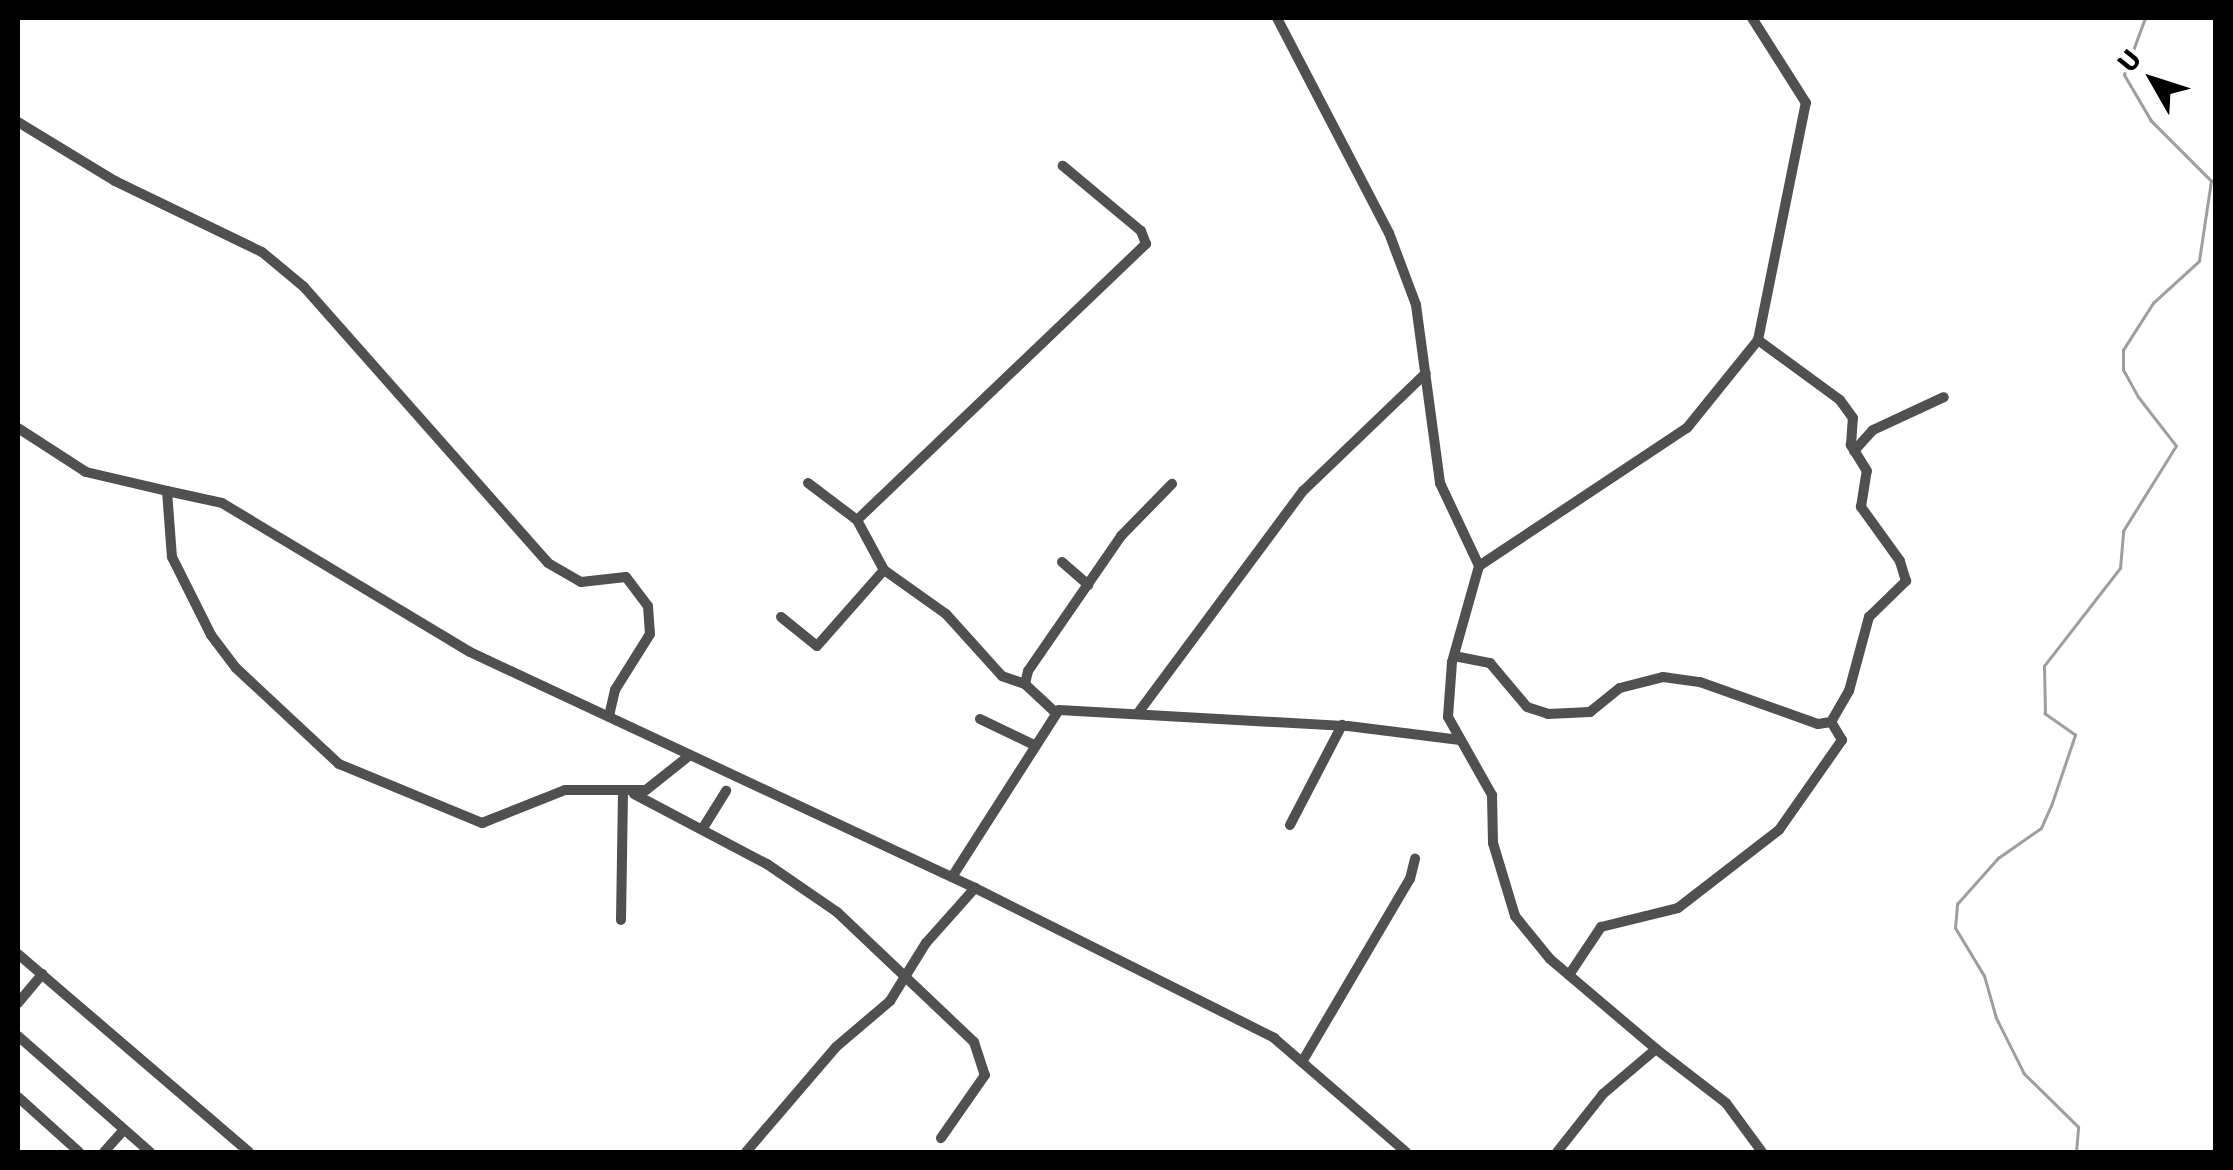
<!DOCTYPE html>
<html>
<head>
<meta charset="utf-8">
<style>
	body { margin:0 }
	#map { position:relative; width:2233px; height:1170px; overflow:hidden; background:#fff; font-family:Signika,sans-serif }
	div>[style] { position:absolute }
	.stream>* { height:2.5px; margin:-1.25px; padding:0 1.25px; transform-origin:1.25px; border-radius:1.25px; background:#9e9e9e }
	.minor>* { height:10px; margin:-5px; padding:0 5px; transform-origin:5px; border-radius:5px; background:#505050 }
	span { translate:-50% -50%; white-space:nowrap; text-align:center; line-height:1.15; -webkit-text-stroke:8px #fff; paint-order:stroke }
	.frame { position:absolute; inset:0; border:20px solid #000; pointer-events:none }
	.north { position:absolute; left:2103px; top:30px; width:100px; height:100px; -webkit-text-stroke:8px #fff; paint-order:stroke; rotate:309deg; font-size:28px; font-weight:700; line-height:40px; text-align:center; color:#000 }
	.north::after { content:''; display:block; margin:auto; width:35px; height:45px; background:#000; clip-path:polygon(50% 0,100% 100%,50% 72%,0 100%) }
</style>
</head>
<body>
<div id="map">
	<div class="stream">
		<div style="left:2076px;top:1152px;width:25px;rotate:-85deg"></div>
		<div style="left:2078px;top:1127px;width:76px;rotate:-135.5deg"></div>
		<div style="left:2024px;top:1074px;width:63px;rotate:-116.6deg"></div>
		<div style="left:1996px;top:1018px;width:44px;rotate:-105.9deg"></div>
		<div style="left:1984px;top:976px;width:56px;rotate:-121.1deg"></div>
		<div style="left:1955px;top:928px;width:24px;rotate:-85deg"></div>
		<div style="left:1957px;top:904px;width:62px;rotate:-48.3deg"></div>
		<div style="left:1998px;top:858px;width:52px;rotate:-34.9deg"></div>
		<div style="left:2041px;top:828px;width:24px;rotate:-66deg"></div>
		<div style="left:2051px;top:806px;width:75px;rotate:-71.3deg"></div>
		<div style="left:2075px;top:735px;width:37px;rotate:-145deg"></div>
		<div style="left:2045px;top:714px;width:48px;rotate:-91.2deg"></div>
		<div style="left:2044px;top:666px;width:124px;rotate:-52.2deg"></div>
		<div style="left:2120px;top:568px;width:37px;rotate:-85deg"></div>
		<div style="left:2123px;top:531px;width:100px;rotate:-58.1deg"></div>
		<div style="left:2176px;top:446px;width:62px;rotate:-127.8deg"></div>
		<div style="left:2138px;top:397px;width:31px;rotate:-119deg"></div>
		<div style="left:2123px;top:370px;width:20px;rotate:-90deg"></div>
		<div style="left:2123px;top:350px;width:56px;rotate:-57.4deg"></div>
		<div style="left:2153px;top:303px;width:62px;rotate:-42.4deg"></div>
		<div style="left:2199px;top:261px;width:81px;rotate:-81.5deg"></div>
		<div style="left:2211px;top:181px;width:85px;rotate:-135deg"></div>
		<div style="left:2151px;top:121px;width:53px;rotate:-120.4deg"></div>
		<div style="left:2124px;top:75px;width:61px;rotate:-69.8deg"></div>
	</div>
	<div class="minor">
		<div style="left:1277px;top:18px;width:242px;rotate:62.5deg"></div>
		<div style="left:1389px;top:233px;width:77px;rotate:69.4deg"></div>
		<div style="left:1416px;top:305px;width:180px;rotate:82.3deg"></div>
		<div style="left:1440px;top:483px;width:92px;rotate:64.8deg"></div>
		<div style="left:1479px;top:566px;width:100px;rotate:105.7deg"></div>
		<div style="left:1452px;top:662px;width:55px;rotate:94.2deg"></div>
		<div style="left:1448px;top:717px;width:90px;rotate:60.6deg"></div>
		<div style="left:1492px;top:795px;width:48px;rotate:88.8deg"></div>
		<div style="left:1493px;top:843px;width:76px;rotate:73.2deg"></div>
		<div style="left:1515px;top:916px;width:55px;rotate:50.9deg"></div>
		<div style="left:1550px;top:959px;width:139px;rotate:40.3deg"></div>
		<div style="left:1656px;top:1049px;width:70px;rotate:139.7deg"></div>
		<div style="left:1603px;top:1094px;width:74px;rotate:128.4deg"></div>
		<div style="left:18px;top:122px;width:114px;rotate:31.3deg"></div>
		<div style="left:115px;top:181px;width:163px;rotate:25.8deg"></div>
		<div style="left:262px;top:252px;width:55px;rotate:39.8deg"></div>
		<div style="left:304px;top:287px;width:368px;rotate:48.5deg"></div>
		<div style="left:548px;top:563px;width:38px;rotate:30deg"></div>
		<div style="left:581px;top:582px;width:45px;rotate:-6.3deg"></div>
		<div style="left:626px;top:577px;width:36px;rotate:53deg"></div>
		<div style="left:648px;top:606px;width:28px;rotate:86deg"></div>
		<div style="left:650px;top:634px;width:66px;rotate:122deg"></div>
		<div style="left:615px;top:690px;width:27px;rotate:103deg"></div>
		<div style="left:18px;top:428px;width:81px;rotate:32.9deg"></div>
		<div style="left:86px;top:472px;width:83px;rotate:13.2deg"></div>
		<div style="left:167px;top:491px;width:66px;rotate:85.7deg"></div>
		<div style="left:172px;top:557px;width:87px;rotate:63.4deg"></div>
		<div style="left:211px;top:635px;width:41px;rotate:52.9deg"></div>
		<div style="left:236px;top:668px;width:141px;rotate:43deg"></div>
		<div style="left:339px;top:764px;width:155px;rotate:22.4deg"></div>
		<div style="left:482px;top:823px;width:89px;rotate:-21.7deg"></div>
		<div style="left:565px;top:790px;width:81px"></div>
		<div style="left:646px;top:790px;width:56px;rotate:-38.5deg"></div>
		<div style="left:1854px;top:451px;width:28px;rotate:-48deg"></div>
		<div style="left:1873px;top:430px;width:78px;rotate:-24.9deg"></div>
		<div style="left:808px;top:483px;width:61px;rotate:37.1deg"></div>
		<div style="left:167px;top:491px;width:56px;rotate:12.3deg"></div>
		<div style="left:222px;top:503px;width:289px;rotate:31deg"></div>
		<div style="left:470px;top:652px;width:557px;rotate:25.05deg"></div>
		<div style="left:975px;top:888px;width:335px;rotate:26.6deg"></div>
		<div style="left:1274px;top:1038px;width:174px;rotate:40.8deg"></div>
		<div style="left:1062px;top:562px;width:35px;rotate:41deg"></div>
		<div style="left:1479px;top:566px;width:250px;rotate:-33.6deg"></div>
		<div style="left:1687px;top:428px;width:113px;rotate:-51.1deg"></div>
		<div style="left:1758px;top:340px;width:242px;rotate:-78.6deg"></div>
		<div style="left:1806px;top:103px;width:101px;rotate:-122.4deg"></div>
		<div style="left:781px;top:617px;width:46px;rotate:38.9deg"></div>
		<div style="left:817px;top:646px;width:101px;rotate:-48.6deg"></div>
		<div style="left:1454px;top:656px;width:37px;rotate:11deg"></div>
		<div style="left:1490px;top:663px;width:57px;rotate:49.9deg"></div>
		<div style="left:1527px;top:707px;width:22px;rotate:18deg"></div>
		<div style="left:1548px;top:714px;width:42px;rotate:-2.7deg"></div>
		<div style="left:1590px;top:712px;width:38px;rotate:-39deg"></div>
		<div style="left:1620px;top:688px;width:44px;rotate:-14.3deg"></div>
		<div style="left:1663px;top:677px;width:37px;rotate:8deg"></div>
		<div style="left:1700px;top:682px;width:125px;rotate:19.6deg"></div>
		<div style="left:1818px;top:724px;width:13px;rotate:-9deg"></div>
		<div style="left:1831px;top:722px;width:36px;rotate:-60deg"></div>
		<div style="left:1849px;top:691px;width:77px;rotate:-74.9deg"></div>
		<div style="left:1869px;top:617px;width:52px;rotate:-44.2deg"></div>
		<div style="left:1906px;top:581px;width:21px;rotate:-107deg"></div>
		<div style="left:1900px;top:561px;width:67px;rotate:-125.8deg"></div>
		<div style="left:1861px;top:507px;width:36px;rotate:-81deg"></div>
		<div style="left:1867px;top:471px;width:31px;rotate:-122deg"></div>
		<div style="left:1851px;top:445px;width:27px;rotate:-86deg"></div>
		<div style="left:1853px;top:418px;width:22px;rotate:-126deg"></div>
		<div style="left:1840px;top:400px;width:102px;rotate:-143.8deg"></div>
		<div style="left:1025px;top:684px;width:24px;rotate:-161deg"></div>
		<div style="left:1002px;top:676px;width:84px;rotate:-132.1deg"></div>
		<div style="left:946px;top:614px;width:76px;rotate:-144.6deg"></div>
		<div style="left:884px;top:570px;width:57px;rotate:-118.4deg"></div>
		<div style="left:857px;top:520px;width:400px;rotate:-43.7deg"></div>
		<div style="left:1146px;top:244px;width:14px;rotate:-111deg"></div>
		<div style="left:1141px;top:231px;width:102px;rotate:-140.2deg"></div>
		<div style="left:1055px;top:712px;width:41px;rotate:-137deg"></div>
		<div style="left:1025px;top:684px;width:13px;rotate:-77deg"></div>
		<div style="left:1028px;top:671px;width:164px;rotate:-55.4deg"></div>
		<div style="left:1121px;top:536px;width:73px;rotate:-45.6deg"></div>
		<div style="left:1138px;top:713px;width:277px;rotate:-53.4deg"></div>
		<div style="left:1303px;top:491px;width:170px;rotate:-43.8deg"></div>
		<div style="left:980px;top:719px;width:60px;rotate:25.7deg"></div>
		<div style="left:634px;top:794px;width:150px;rotate:27.8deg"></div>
		<div style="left:767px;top:864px;width:85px;rotate:34.4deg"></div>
		<div style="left:837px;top:912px;width:189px;rotate:43.5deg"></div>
		<div style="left:974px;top:1042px;width:35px;rotate:72deg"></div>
		<div style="left:985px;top:1075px;width:77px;rotate:124.9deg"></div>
		<div style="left:1290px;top:825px;width:113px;rotate:-62.5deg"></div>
		<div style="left:703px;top:828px;width:44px;rotate:-58.1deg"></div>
		<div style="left:952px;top:877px;width:198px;rotate:-57.4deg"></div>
		<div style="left:1059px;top:710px;width:289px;rotate:3.2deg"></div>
		<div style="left:1348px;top:726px;width:113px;rotate:7.1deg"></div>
		<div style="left:621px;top:920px;width:126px;rotate:-89.1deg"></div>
		<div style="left:18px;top:954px;width:304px;rotate:40.6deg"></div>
		<div style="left:1569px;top:975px;width:58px;rotate:-56.3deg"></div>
		<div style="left:1601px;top:927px;width:79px;rotate:-13.9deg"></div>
		<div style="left:1678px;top:908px;width:128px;rotate:-37.7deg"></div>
		<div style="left:1779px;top:830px;width:110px;rotate:-55deg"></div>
		<div style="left:1842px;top:740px;width:21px;rotate:-121deg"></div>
		<div style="left:18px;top:1003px;width:38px;rotate:-50deg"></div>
		<div style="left:18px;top:1036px;width:176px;rotate:41.3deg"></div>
		<div style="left:1656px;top:1049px;width:88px;rotate:37.6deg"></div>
		<div style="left:1726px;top:1103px;width:61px;rotate:53.7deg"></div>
		<div style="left:1302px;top:1062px;width:212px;rotate:-59.5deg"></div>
		<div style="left:1410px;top:879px;width:21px;rotate:-76deg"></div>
		<div style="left:18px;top:1097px;width:82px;rotate:42deg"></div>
		<div style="left:104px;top:1152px;width:28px;rotate:-48deg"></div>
		<div style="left:746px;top:1152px;width:138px;rotate:-49.4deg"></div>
		<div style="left:836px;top:1047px;width:71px;rotate:-40.4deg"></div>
		<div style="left:890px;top:1001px;width:68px;rotate:-58.2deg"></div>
		<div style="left:926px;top:943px;width:74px;rotate:-48.3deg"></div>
	</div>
	<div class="frame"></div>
	<div class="north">U</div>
</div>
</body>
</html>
